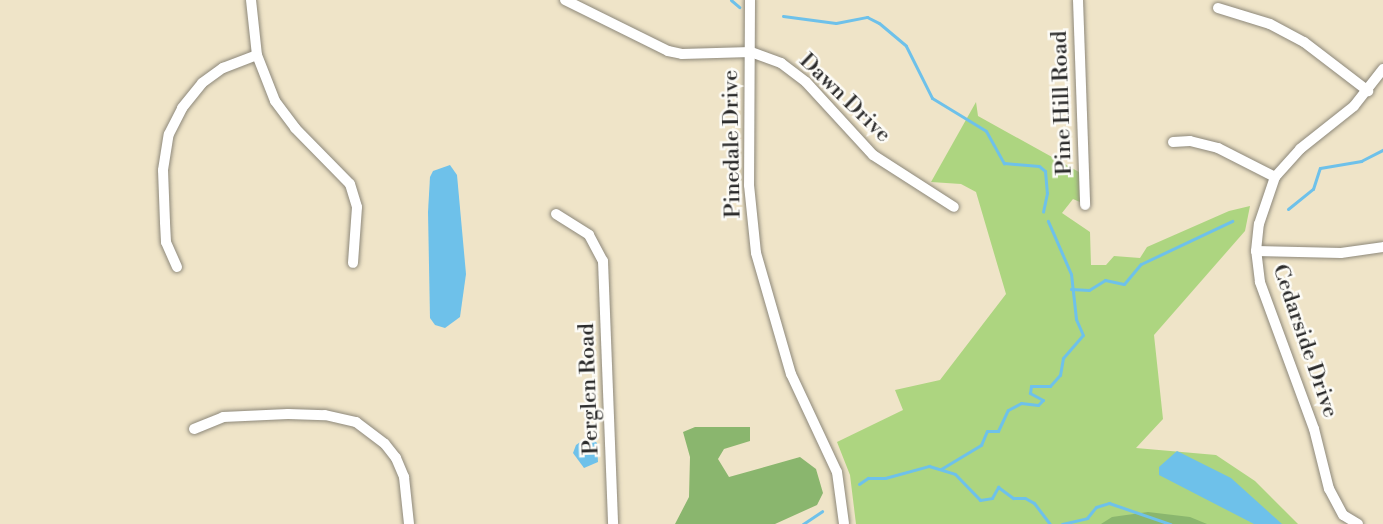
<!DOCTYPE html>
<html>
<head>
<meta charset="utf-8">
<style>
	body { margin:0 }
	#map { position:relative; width:1383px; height:524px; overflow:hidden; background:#efe4c8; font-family:"Libre Bodoni",serif }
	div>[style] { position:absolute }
	.green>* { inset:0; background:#add580 }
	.forest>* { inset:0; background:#8ab66e }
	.water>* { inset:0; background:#6ec1ea }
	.stream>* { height:3px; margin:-1.5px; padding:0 1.5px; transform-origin:1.5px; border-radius:1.5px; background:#6ec1ea }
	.roads { filter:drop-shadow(0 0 2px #8d887a) drop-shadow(0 0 2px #8d887a) }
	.minor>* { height:10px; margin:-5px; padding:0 5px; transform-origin:5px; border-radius:5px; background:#fff }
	span { translate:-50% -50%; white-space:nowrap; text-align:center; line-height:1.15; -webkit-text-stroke:5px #fdfcf7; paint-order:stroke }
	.street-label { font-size:22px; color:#2b2b2b }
</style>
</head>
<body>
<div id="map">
	<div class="green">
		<div style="clip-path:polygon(976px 102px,978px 116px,1079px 172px,1080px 202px,1073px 199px,1062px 213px,1090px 232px,1091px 265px,1106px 265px,1114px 256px,1140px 258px,1147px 247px,1229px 211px,1250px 206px,1245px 231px,1154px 335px,1163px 419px,1136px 448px,1216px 455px,1255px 481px,1298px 524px,856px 524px,850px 475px,837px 442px,903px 410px,895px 390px,940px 380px,1006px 294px,976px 192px,961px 184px,931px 182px)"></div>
	</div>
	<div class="forest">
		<div style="clip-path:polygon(695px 427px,750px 427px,750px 441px,724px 449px,718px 459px,729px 477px,800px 457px,816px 469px,823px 493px,817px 505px,775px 524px,675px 524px,689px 497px,690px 457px,683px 432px)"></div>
		<div style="clip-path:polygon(1148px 512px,1190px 517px,1207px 524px,1101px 524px,1112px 517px)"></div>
	</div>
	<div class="water">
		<div style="clip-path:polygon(450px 165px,457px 175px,466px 274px,460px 317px,445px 328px,435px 325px,430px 318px,428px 212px,430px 177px,433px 171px)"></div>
		<div style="clip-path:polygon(589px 436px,597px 443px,598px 462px,584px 468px,573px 453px,576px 445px)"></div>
		<div style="clip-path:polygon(1177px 451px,1231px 478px,1282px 524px,1254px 524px,1159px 475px,1159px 467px)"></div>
	</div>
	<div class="stream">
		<div style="left:731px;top:0;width:11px;rotate:41deg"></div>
		<div style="left:783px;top:16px;width:53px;rotate:7.5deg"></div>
		<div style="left:836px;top:23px;width:32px;rotate:-11deg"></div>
		<div style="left:867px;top:17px;width:13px;rotate:27deg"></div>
		<div style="left:879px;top:23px;width:35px;rotate:40deg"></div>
		<div style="left:906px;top:46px;width:58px;rotate:63.4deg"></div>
		<div style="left:932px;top:98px;width:63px;rotate:31.4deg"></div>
		<div style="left:986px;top:131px;width:37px;rotate:61deg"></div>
		<div style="left:1004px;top:163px;width:35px;rotate:5deg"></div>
		<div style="left:1039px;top:166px;width:8px;rotate:40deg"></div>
		<div style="left:1045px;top:171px;width:22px;rotate:85deg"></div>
		<div style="left:1047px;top:193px;width:19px;rotate:102deg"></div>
		<div style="left:1288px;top:209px;width:32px;rotate:-39deg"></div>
		<div style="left:1313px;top:189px;width:22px;rotate:-72deg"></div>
		<div style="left:1320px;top:168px;width:42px;rotate:-9.7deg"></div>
		<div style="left:1361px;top:161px;width:25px;rotate:-27deg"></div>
		<div style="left:1071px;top:289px;width:18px;rotate:3deg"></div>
		<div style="left:1089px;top:290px;width:19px;rotate:-32deg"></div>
		<div style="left:1105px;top:280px;width:19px;rotate:12deg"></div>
		<div style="left:1124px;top:284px;width:26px;rotate:-50deg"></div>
		<div style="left:1141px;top:264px;width:101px;rotate:-25.3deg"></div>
		<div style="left:941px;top:469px;width:47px;rotate:-31deg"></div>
		<div style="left:981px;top:445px;width:15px;rotate:-67deg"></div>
		<div style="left:987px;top:431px;width:11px"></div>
		<div style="left:998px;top:431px;width:23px;rotate:-65deg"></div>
		<div style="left:1008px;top:410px;width:15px;rotate:-28deg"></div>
		<div style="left:1021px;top:403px;width:17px;rotate:7deg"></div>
		<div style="left:1038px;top:405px;width:7px;rotate:-45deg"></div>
		<div style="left:1043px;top:400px;width:15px;rotate:-152deg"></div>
		<div style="left:1030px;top:393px;width:7px;rotate:-82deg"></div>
		<div style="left:1031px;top:386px;width:19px"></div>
		<div style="left:1050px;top:386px;width:15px;rotate:-48deg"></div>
		<div style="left:1060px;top:375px;width:17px;rotate:-80deg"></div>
		<div style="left:1063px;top:358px;width:30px;rotate:-49deg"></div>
		<div style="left:1083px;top:335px;width:17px;rotate:-114deg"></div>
		<div style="left:1076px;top:319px;width:45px;rotate:-96.3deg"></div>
		<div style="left:1071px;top:274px;width:58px;rotate:-113.5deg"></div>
		<div style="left:859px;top:484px;width:11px;rotate:-34deg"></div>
		<div style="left:868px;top:478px;width:17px"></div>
		<div style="left:885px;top:478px;width:46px;rotate:-15.3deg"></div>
		<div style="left:929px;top:466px;width:27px;rotate:17deg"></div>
		<div style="left:955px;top:474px;width:36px;rotate:46deg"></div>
		<div style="left:980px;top:500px;width:12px;rotate:-9deg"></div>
		<div style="left:992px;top:498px;width:13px;rotate:-61deg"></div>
		<div style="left:998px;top:487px;width:19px;rotate:36deg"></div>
		<div style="left:1013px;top:498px;width:12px"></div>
		<div style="left:1025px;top:498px;width:10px;rotate:29deg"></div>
		<div style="left:1034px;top:503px;width:26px;rotate:53deg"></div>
		<div style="left:803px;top:524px;width:23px;rotate:-34deg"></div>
		<div style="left:1062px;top:524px;width:26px;rotate:-13deg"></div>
		<div style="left:1087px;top:518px;width:14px;rotate:-51deg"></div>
		<div style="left:1096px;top:507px;width:14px;rotate:-17deg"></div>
		<div style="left:1109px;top:503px;width:65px;rotate:19deg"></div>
	</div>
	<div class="roads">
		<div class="minor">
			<div style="left:251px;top:0;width:55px;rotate:83.8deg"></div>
			<div style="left:257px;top:55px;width:49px;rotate:68.6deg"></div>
			<div style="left:275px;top:101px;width:34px;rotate:53deg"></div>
			<div style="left:295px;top:128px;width:78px;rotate:45.5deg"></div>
			<div style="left:350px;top:184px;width:24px;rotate:73deg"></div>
			<div style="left:357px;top:207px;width:56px;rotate:94.1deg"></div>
			<div style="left:565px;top:0;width:115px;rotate:26.3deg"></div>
			<div style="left:668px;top:51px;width:14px;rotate:12deg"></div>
			<div style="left:682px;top:54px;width:69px;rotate:-1.7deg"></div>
			<div style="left:751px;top:52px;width:32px;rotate:20deg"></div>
			<div style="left:781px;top:63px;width:31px;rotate:37deg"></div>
			<div style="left:806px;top:82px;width:99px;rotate:47.5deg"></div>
			<div style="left:873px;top:155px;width:96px;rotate:32.7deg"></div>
			<div style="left:750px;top:0;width:185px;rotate:90.3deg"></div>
			<div style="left:749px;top:185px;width:68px;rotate:84.1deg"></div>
			<div style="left:756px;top:253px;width:126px;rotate:73.9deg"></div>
			<div style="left:791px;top:374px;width:108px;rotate:64.9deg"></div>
			<div style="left:837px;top:472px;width:52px;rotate:82.3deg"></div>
			<div style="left:1078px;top:0;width:205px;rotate:88deg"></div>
			<div style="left:1218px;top:8px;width:54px;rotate:17.1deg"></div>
			<div style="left:1270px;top:24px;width:38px;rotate:28deg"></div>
			<div style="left:1304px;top:42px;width:81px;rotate:37.4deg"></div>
			<div style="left:1173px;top:142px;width:17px;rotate:-3deg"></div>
			<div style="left:1190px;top:141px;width:29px;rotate:14deg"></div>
			<div style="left:1218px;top:148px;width:64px;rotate:27deg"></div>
			<div style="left:556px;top:214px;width:39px;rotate:32deg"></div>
			<div style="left:589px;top:235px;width:30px;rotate:62deg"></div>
			<div style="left:603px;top:261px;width:263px;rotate:87.8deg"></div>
			<div style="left:1256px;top:251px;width:85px;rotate:1.3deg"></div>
			<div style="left:1341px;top:253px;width:42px;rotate:-8.1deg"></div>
			<div style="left:177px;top:267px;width:27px;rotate:-114deg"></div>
			<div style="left:166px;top:242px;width:20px;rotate:-93deg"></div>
			<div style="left:165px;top:222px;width:52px;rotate:-92.2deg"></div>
			<div style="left:163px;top:170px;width:36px;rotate:-81deg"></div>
			<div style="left:169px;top:134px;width:29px;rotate:-63deg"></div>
			<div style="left:182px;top:108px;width:32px;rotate:-51deg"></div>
			<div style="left:202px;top:83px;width:26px;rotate:-36deg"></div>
			<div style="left:223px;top:68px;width:36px;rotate:-21deg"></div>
			<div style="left:194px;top:429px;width:31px;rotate:-22deg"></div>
			<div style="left:223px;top:417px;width:65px;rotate:-2.6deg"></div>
			<div style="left:288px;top:414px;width:37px;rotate:2deg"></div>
			<div style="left:325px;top:415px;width:32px;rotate:13deg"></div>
			<div style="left:356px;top:422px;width:36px;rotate:37deg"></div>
			<div style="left:385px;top:444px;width:18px;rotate:52deg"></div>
			<div style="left:396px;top:458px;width:21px;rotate:67deg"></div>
			<div style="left:404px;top:477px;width:47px;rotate:83.9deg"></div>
			<div style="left:1358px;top:524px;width:17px;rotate:-149deg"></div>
			<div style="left:1343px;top:515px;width:30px;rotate:-118deg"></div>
			<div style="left:1329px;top:489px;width:62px;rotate:-104deg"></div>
			<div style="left:1314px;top:429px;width:157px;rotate:-110.2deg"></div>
			<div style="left:1260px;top:282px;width:31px;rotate:-97deg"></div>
			<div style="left:1256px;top:251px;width:27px;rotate:-84deg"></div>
			<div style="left:1259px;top:224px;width:50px;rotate:-71.2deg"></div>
			<div style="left:1275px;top:177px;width:38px;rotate:-48deg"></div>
			<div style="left:1300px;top:149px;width:69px;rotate:-38.5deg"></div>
			<div style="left:1354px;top:106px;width:47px;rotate:-51.9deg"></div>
		</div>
	</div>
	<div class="street-label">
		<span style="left:845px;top:98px;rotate:44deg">Dawn Drive</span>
		<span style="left:1062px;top:103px;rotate:-92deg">Pine Hill Road</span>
		<span style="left:732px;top:144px;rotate:-91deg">Pinedale Drive</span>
		<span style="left:1305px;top:341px;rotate:71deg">Cedarside Drive</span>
		<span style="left:589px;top:389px;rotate:-92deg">Perglen Road</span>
	</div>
</div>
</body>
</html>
